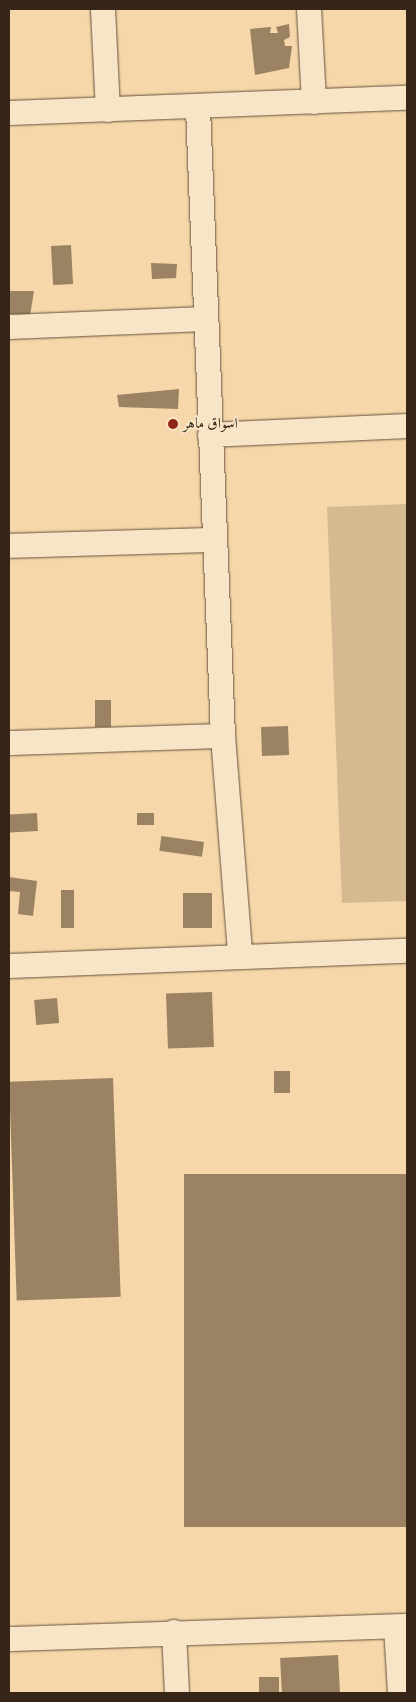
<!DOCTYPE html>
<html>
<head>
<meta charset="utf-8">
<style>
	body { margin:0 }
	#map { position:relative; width:416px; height:1702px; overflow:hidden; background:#f5d7a9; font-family:"IM FELL Double Pica",Amiri,serif }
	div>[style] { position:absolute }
	.green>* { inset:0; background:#d5b990 }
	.building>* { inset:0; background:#9a8263; transform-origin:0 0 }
	.roads { filter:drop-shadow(0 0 1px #66523c) drop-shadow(0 0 1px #66523c) }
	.minor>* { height:24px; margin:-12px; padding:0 12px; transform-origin:12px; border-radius:12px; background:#f8e5c7 }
	.dots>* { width:14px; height:14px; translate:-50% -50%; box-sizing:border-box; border:2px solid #f8e5c7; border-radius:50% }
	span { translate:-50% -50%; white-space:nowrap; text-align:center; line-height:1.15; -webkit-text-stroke:4px #f8e5c7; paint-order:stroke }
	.poi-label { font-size:15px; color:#372518 }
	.left { translate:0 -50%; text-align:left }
	.frame { position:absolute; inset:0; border:10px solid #372518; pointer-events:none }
</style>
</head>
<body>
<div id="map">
	<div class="green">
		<div style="clip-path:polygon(407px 504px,407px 901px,342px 903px,327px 507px)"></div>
	</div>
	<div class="building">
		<div style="clip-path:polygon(289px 24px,290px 37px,284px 40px,285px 46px,292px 46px,289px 68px,255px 75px,250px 29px,271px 27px,270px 33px,278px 33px,276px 27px)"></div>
		<div style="left:71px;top:245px;width:39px;height:20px;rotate:87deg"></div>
		<div style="clip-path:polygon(151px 263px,177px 264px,176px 278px,152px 279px)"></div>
		<div style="clip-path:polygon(10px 291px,34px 291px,30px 316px,9px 314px)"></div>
		<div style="clip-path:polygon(179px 389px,178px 409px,119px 407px,117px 395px)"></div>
		<div style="left:95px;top:700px;width:16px;height:27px"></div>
		<div style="left:288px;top:726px;width:29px;height:27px;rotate:88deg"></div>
		<div style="left:37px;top:813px;width:18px;height:28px;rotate:87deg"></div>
		<div style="left:137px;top:813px;width:17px;height:12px"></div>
		<div style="left:204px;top:842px;width:15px;height:43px;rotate:98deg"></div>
		<div style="clip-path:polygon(9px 877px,37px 881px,33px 916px,18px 914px,20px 892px,9px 891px)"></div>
		<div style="left:61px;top:890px;width:13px;height:38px"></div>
		<div style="left:183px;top:893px;width:29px;height:35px"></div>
		<div style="left:212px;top:992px;width:55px;height:46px;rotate:88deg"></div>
		<div style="left:57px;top:998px;width:25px;height:23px;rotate:85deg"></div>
		<div style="left:274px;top:1071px;width:16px;height:22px"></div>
		<div style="left:113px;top:1078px;width:219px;height:104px;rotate:88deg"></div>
		<div style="left:407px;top:1174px;width:353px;height:223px;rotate:90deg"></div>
		<div style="left:338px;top:1655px;width:38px;height:58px;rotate:87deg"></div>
		<div style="left:259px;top:1677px;width:20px;height:16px"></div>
	</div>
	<div class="roads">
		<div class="minor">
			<div style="left:103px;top:9px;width:101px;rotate:87.2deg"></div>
			<div style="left:309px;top:9px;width:93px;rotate:86.9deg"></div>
			<div style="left:198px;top:108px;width:628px;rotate:87.72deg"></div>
			<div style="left:223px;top:736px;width:219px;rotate:85.5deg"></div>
			<div style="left:9px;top:113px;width:398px;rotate:-2.2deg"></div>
			<div style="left:9px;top:327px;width:197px;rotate:-2.3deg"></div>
			<div style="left:210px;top:435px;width:197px;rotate:-2.6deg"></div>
			<div style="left:9px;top:546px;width:206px;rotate:-1.7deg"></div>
			<div style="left:9px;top:743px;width:214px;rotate:-1.9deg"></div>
			<div style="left:9px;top:966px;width:398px;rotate:-2.2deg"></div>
			<div style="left:396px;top:1627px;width:66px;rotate:86.5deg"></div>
			<div style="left:174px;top:1632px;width:61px;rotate:87.2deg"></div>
			<div style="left:9px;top:1639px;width:398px;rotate:-1.9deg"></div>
		</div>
	</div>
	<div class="dots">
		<div style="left:173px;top:424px;background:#8f2418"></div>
	</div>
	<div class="poi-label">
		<span class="left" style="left:183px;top:424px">اسواق ماهر</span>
	</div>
	<div class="frame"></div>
</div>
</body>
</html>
